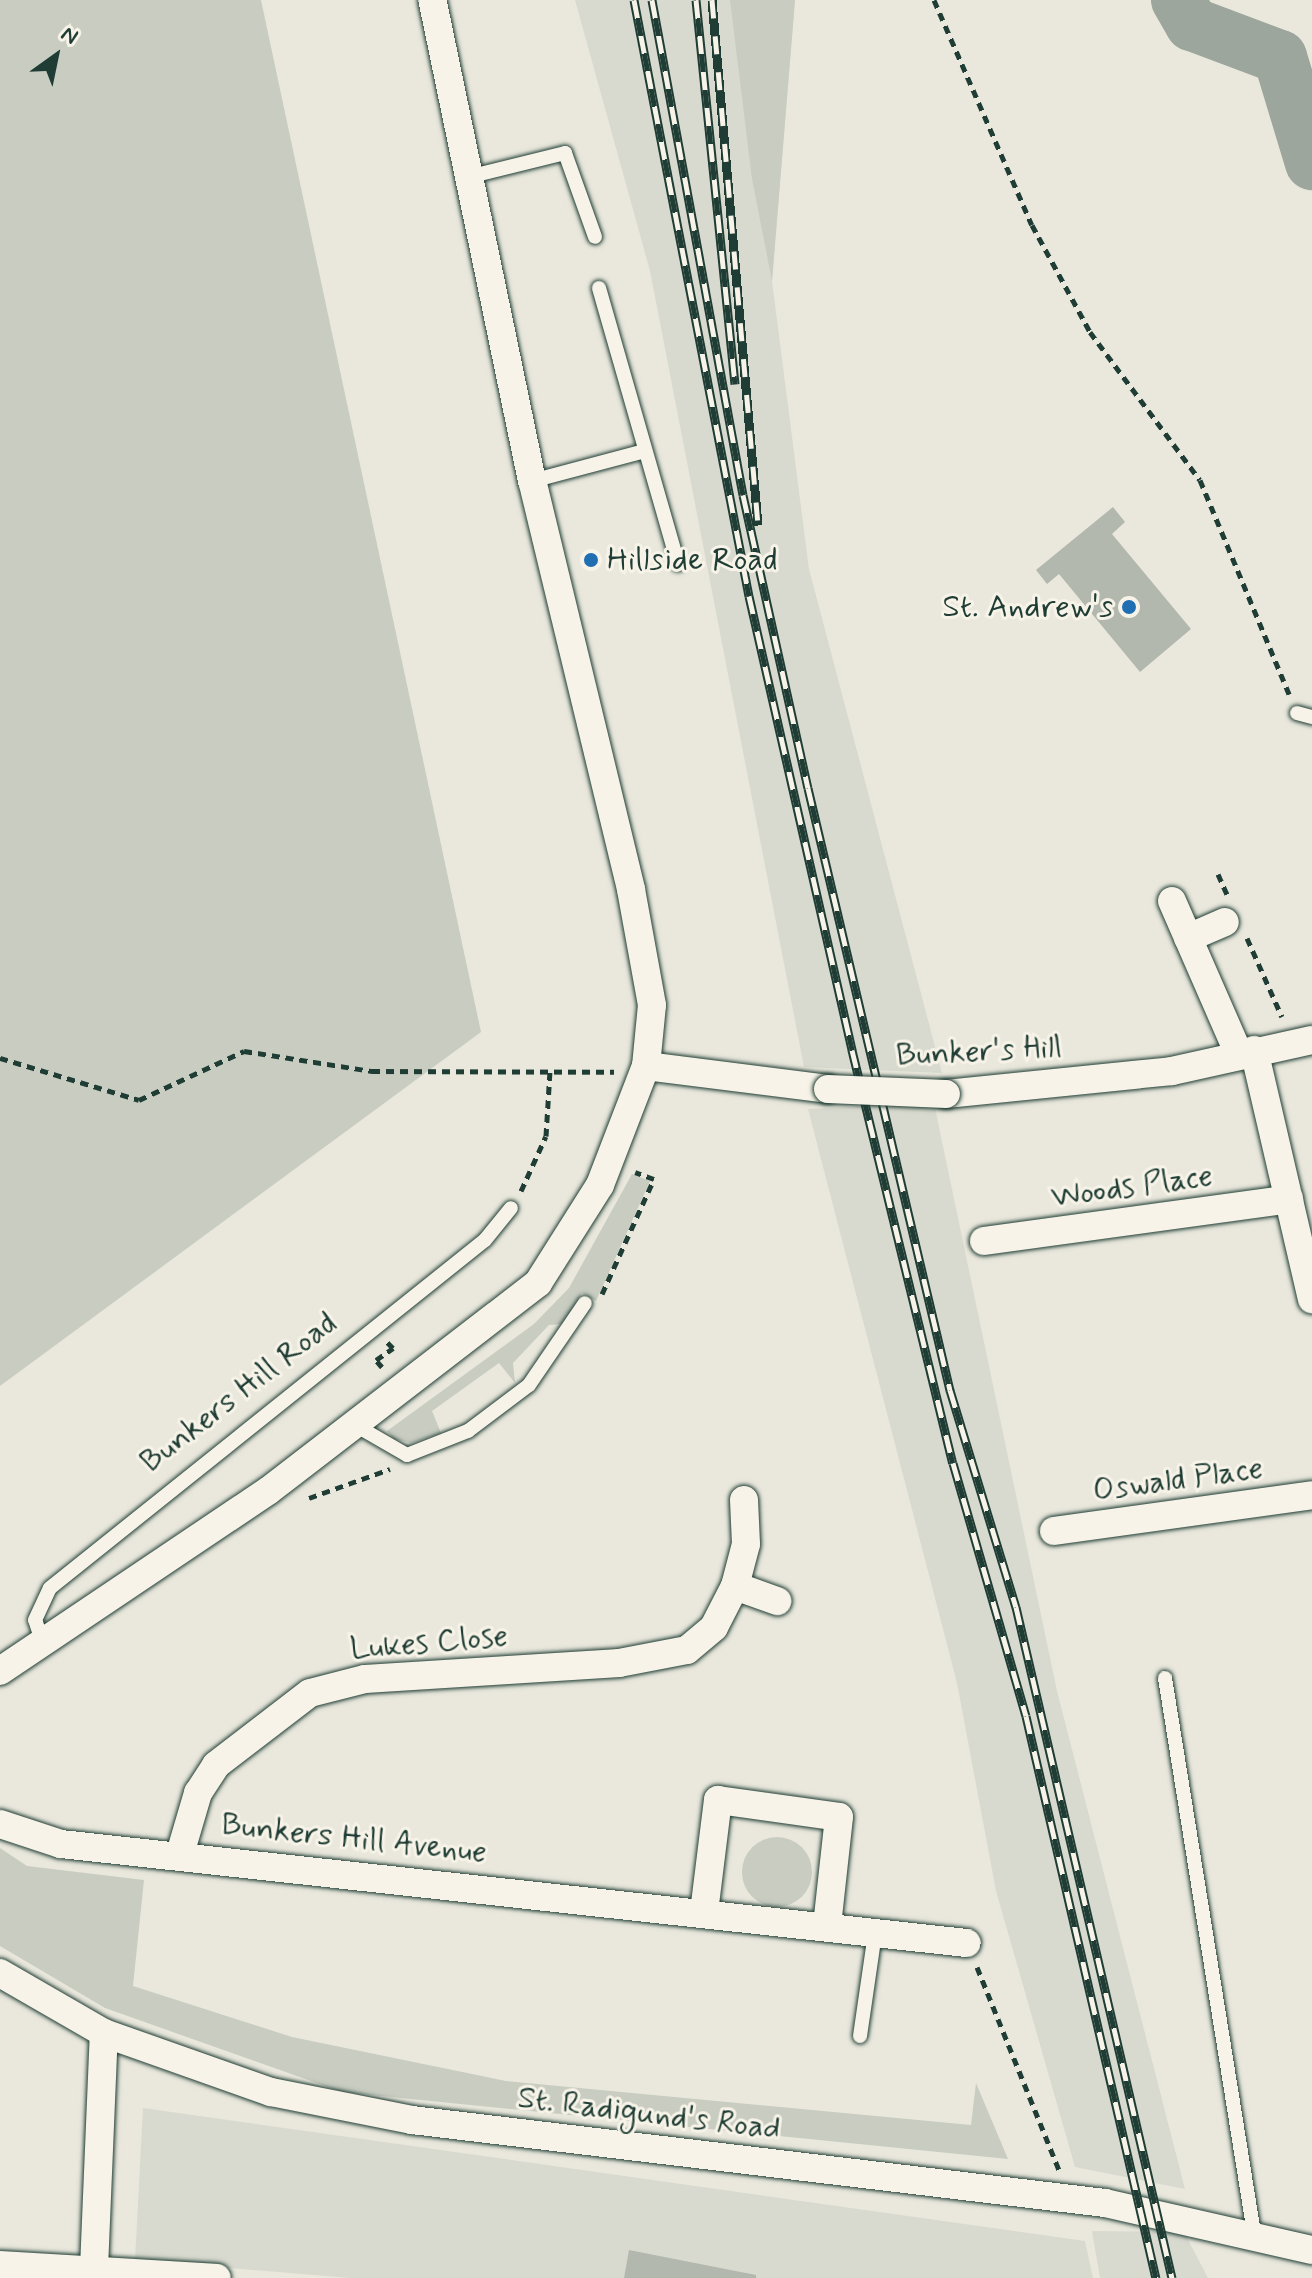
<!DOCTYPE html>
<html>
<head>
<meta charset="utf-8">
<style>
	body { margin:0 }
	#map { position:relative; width:1312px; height:2278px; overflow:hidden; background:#eae8dd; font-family:Mynerve,sans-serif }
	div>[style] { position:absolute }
	.built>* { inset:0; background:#d9dacf }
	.green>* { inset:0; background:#c8ccc1 }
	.round { border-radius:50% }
	.river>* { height:54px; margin:-27px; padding:0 27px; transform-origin:27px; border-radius:27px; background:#9ca69c }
	.building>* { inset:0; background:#b2b8ae }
	.path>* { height:5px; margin-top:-2.5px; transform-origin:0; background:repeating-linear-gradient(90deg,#1f3d34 0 8px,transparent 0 14px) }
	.roads { filter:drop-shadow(0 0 2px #1f3d34) drop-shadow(0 0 2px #1f3d34) }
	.lane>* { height:14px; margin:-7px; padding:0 7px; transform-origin:7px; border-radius:7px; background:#f7f3e8 }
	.street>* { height:28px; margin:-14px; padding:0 14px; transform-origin:14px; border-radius:14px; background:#f7f3e8 }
	.rail>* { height:9px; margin-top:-4.5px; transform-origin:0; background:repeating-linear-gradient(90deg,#f7f3e8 0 18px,#1f3d34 0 36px); box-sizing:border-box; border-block:2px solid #1f3d34 }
	.bridges { filter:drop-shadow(0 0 2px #1f3d34) drop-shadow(0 0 2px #1f3d34) }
	.street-bridge>* { height:28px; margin:-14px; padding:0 14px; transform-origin:14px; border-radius:14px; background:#f7f3e8 }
	.dots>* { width:22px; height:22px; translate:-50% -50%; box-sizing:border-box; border:4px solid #f7f3e8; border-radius:50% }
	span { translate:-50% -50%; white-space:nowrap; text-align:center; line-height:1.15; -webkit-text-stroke:6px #f7f3e8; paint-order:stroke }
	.poi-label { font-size:32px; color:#1f3d34 }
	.left { translate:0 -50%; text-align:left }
	.right { translate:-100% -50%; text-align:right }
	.street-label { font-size:32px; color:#1f3d34 }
	.north { position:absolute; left:16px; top:16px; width:80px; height:80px; -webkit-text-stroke:6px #f7f3e8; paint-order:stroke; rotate:33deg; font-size:22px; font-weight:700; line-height:32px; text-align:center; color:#1f3d34 }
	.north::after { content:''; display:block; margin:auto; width:28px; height:36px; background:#1f3d34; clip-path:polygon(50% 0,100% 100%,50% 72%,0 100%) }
</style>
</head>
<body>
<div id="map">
	<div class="built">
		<div style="clip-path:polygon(575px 0,795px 0,772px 281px,809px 569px,942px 1073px,804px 1067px,650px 271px)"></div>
		<div style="clip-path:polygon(934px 1103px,1057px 1691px,1185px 2189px,1075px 2167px,996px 1891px,957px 1683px,808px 1109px)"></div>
		<div style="clip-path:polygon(143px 2108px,1085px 2241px,1093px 2278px,349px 2278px,135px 2260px)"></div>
		<div style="clip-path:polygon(1092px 2231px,1184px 2232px,1208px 2278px,1100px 2278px)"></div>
	</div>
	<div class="green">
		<div style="clip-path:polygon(0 0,261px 0,481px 1032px,0 1386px)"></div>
		<div style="clip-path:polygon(730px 0,795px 0,772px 281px,752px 179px)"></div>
		<div style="clip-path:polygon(632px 1174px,650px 1181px,596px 1301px,582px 1293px,563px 1324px,549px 1325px,513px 1363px,515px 1383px,499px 1363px,432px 1411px,441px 1433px,411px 1443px,394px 1439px,387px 1431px,534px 1324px,569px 1288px)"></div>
		<div class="round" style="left:742px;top:1837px;width:70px;height:70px"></div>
		<div style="clip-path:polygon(0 1848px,27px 1866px,144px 1880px,133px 1986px,292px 2037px,506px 2081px,971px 2125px,976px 2083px,1008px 2159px,342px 2092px,105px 2008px,0 1946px)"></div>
	</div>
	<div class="river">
		<div style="left:1178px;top:0;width:28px;rotate:60deg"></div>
		<div style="left:1192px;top:24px;width:94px;rotate:20.6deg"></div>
		<div style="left:1280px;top:57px;width:111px;rotate:73.2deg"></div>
	</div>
	<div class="building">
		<div style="clip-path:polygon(1113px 507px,1125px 522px,1112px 534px,1191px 629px,1140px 672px,1059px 574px,1047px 584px,1036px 570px)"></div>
		<div style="clip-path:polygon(629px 2250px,756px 2275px,756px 2278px,624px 2278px)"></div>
	</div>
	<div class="path">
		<div style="left:934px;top:0;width:245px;rotate:66.5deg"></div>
		<div style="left:1032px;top:225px;width:122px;rotate:61.5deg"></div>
		<div style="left:1090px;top:332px;width:184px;rotate:53.4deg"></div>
		<div style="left:1200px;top:480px;width:232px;rotate:67.4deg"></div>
		<div style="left:1218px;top:874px;width:24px;rotate:66deg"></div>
		<div style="left:1247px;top:938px;width:86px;rotate:66.1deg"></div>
		<div style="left:0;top:1058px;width:145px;rotate:16.8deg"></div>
		<div style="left:139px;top:1100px;width:116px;rotate:-25deg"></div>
		<div style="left:244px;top:1051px;width:130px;rotate:8.9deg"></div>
		<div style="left:372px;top:1071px;width:242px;rotate:0.2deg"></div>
		<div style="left:521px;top:1191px;width:60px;rotate:-65.6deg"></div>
		<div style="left:546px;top:1136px;width:66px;rotate:-86.5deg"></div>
		<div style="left:602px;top:1294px;width:126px;rotate:-65.7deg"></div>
		<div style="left:654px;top:1179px;width:20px;rotate:-160deg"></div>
		<div style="left:382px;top:1367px;width:9px;rotate:-131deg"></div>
		<div style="left:376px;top:1360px;width:21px;rotate:-35deg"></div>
		<div style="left:393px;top:1348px;width:8px;rotate:-135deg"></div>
		<div style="left:309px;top:1498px;width:86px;rotate:-19.7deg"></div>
		<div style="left:977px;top:1967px;width:221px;rotate:68deg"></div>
	</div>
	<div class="roads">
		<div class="lane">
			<div style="left:472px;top:176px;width:96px;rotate:-13.9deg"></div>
			<div style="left:565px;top:153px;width:89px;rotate:70.3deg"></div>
			<div style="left:599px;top:288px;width:287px;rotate:74deg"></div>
			<div style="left:532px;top:481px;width:117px;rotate:-14.9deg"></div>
			<div style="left:1297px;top:713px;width:16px;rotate:15deg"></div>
			<div style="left:355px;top:1425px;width:60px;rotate:30deg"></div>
			<div style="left:407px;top:1455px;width:66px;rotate:-21.5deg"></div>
			<div style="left:468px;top:1431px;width:76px;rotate:-37deg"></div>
			<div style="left:529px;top:1385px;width:99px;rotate:-55.7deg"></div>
			<div style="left:43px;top:1644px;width:25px;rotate:-108deg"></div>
			<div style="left:35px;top:1620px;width:35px;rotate:-65deg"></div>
			<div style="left:50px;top:1588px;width:557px;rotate:-38.66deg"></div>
			<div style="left:485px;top:1240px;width:41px;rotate:-50.9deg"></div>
			<div style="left:1165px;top:1678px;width:562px;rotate:80.89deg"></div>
			<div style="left:860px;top:2036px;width:104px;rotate:-81.7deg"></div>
		</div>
		<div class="street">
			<div style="left:1172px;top:901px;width:167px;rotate:66.4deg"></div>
			<div style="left:1188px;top:938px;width:40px;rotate:-23.4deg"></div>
			<div style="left:1254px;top:1050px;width:256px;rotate:76.9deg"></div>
			<div style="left:646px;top:1066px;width:183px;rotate:7.2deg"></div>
			<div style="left:946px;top:1094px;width:227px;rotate:-5.8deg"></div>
			<div style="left:1172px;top:1071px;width:143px;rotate:-12.5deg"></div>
			<div style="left:984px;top:1241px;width:308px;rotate:-7.8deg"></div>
			<div style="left:1054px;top:1531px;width:260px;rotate:-7.9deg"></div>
			<div style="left:735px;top:1586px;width:45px;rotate:19.7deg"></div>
			<div style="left:0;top:1671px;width:323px;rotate:-33.9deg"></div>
			<div style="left:268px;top:1491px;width:341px;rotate:-37.6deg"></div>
			<div style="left:538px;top:1283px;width:116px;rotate:-57.7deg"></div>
			<div style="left:600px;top:1185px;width:128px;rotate:-68.9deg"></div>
			<div style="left:646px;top:1066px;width:61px;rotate:-84.4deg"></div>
			<div style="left:652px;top:1005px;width:118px;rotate:-100.3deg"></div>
			<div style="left:631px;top:889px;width:420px;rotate:-103.6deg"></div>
			<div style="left:532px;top:481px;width:491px;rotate:-101.7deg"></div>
			<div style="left:0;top:1824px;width:64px;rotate:18.2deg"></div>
			<div style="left:61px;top:1844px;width:911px;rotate:6.24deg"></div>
			<div style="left:180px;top:1854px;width:64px;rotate:-73.6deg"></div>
			<div style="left:198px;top:1793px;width:33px;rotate:-57deg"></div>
			<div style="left:216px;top:1765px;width:118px;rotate:-37.5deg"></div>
			<div style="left:310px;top:1693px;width:57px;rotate:-14.3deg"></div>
			<div style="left:365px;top:1679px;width:255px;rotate:-3.6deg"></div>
			<div style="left:619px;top:1663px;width:69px;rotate:-10.8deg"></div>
			<div style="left:687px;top:1650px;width:35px;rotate:-40deg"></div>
			<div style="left:714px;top:1627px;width:46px;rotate:-62.9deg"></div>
			<div style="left:735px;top:1586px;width:43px;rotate:-75.3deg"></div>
			<div style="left:746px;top:1544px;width:44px;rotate:-92.6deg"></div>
			<div style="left:704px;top:1912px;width:113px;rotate:-82.9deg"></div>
			<div style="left:718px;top:1800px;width:122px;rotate:8deg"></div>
			<div style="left:839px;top:1817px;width:110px;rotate:96.3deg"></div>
			<div style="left:0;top:1973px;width:120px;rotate:30deg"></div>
			<div style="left:104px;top:2033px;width:177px;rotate:19.5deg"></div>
			<div style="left:271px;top:2092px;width:144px;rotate:11.2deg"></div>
			<div style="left:412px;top:2120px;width:698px;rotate:6.83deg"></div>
			<div style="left:1105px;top:2203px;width:212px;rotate:12.8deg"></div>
			<div style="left:0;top:2265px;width:217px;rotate:3.4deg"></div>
			<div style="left:94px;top:2268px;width:235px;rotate:-87.6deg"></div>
		</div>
	</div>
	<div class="rail">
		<div style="left:634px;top:0;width:607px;rotate:79.08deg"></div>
		<div style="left:749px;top:596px;width:466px;rotate:77.2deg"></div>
		<div style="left:852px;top:1050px;width:425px;rotate:76.3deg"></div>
		<div style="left:953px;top:1463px;width:263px;rotate:73.9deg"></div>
		<div style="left:1026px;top:1716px;width:577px;rotate:76.98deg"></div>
		<div style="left:652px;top:0;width:503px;rotate:79.58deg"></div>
		<div style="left:743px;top:495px;width:300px;rotate:77.5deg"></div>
		<div style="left:808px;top:788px;width:619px;rotate:76.73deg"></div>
		<div style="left:950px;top:1390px;width:227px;rotate:73.1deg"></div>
		<div style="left:1016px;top:1607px;width:689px;rotate:76.91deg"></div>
		<div style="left:696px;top:0;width:386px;rotate:84.2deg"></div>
		<div style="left:712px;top:0;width:527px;rotate:84.99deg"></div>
	</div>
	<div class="bridges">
		<div class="street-bridge">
			<div style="left:828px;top:1089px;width:118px;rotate:2.4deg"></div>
		</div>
	</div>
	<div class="dots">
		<div style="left:591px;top:560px;background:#1f6fb2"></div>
		<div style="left:1129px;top:607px;background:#1f6fb2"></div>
	</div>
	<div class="poi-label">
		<span class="left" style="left:607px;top:560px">Hillside Road</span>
		<span class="right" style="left:1113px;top:607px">St. Andrew's</span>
	</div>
	<div class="street-label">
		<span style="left:979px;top:1052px;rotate:-3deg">Bunker's Hill</span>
		<span style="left:1132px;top:1187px;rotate:-8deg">Woods Place</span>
		<span style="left:239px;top:1393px;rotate:-38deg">Bunkers Hill Road</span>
		<span style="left:1178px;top:1480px;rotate:-8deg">Oswald Place</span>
		<span style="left:429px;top:1643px;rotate:-5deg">Lukes Close</span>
		<span style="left:354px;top:1839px;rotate:6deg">Bunkers Hill Avenue</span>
		<span style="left:649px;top:2114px;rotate:7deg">St. Radigund's Road</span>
	</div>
	<div class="north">N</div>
</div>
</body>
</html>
